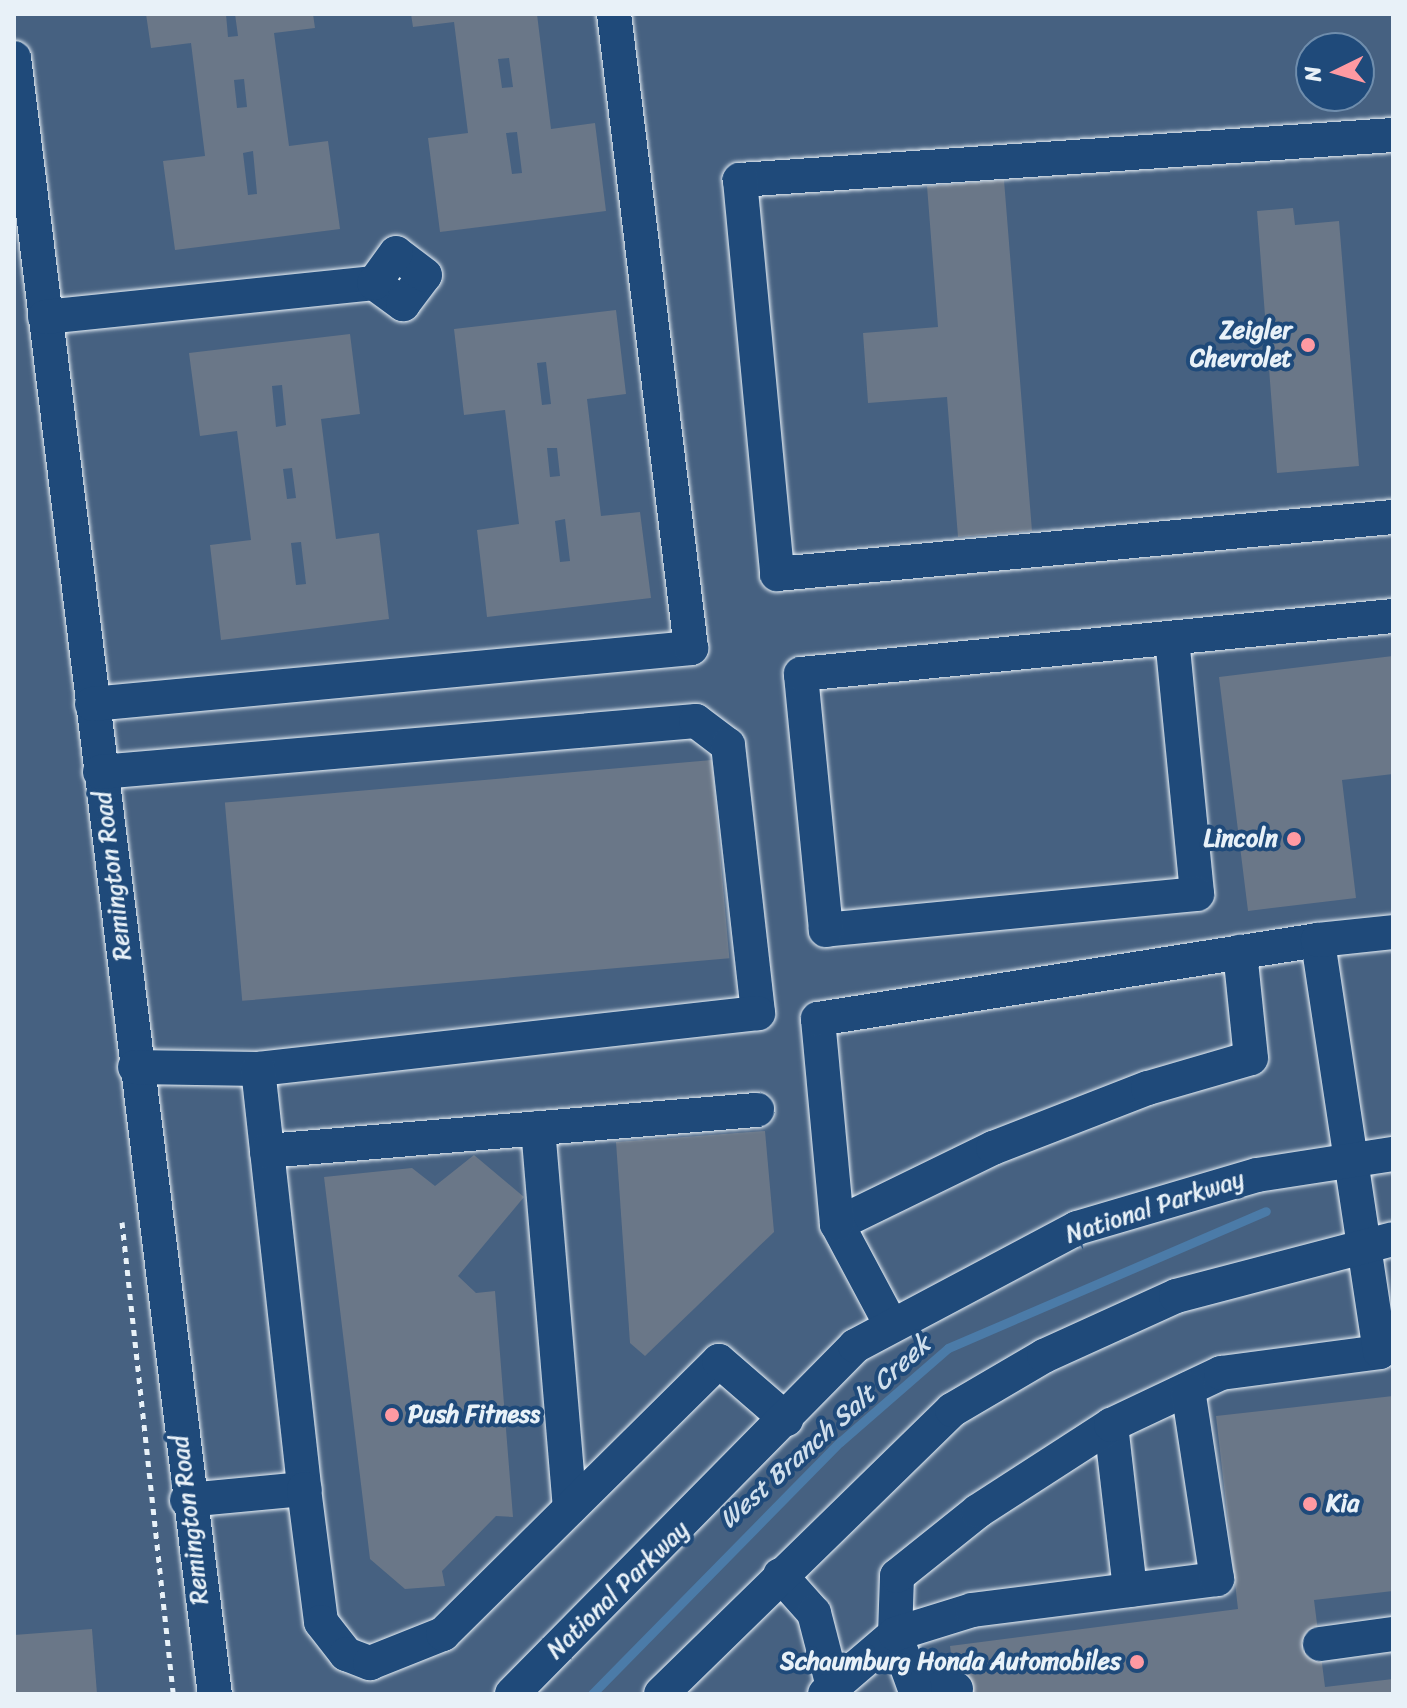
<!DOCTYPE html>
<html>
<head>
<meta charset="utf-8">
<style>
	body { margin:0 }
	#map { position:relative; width:1407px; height:1708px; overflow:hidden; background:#36587e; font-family:Sriracha,sans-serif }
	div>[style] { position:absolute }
	.built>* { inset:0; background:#466181 }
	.stream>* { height:9px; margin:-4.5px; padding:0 4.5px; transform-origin:4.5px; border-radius:4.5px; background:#4b7ba8 }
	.building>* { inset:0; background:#6a7788; transform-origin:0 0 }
	.path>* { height:5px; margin-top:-2.5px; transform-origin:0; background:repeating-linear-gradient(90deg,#e8f1f8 0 6px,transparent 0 12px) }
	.roads { filter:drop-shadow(0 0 2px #e8f1f8) drop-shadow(0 0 2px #e8f1f8) }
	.minor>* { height:34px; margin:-17px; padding:0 17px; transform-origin:17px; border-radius:17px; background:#1f4a7a }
	.dots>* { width:22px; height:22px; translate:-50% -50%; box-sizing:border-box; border:4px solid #1f4a7a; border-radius:50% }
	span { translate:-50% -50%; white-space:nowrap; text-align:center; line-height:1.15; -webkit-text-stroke:8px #1f4a7a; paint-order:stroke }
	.poi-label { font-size:24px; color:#e8f1f8; font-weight:700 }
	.right { translate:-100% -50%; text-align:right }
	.left { translate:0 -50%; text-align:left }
	.street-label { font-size:24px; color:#e8f1f8 }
	.water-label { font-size:26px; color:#d0dfec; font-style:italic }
	.frame { position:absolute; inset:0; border:16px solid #e8f1f8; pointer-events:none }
	.north { position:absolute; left:1295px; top:32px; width:80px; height:80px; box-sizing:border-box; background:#1f4a7a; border:2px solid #6f8dac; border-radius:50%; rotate:265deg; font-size:22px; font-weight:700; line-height:32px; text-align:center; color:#e8f1f8 }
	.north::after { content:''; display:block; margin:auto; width:28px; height:36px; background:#ff9aa2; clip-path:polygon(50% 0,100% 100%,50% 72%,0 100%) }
</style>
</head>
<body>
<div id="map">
	<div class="built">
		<div style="clip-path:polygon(evenodd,14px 14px,1393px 14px,1393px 1694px,14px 1694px,14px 14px,1311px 48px,1359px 48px,1359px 96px,1311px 96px,1311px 48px)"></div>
	</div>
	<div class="stream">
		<div style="left:592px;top:1694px;width:354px;rotate:-45.5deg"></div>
		<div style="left:840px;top:1442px;width:143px;rotate:-41deg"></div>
		<div style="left:948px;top:1348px;width:346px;rotate:-23.3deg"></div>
	</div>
	<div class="building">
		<div style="clip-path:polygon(evenodd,146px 14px,226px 14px,228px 37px,238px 36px,235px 14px,313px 14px,315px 28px,274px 33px,289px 146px,328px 141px,340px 229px,175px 250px,163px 161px,205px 156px,191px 43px,151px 48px,146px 14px,244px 79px,247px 107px,237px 108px,234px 80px,244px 79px,146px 14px,253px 151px,257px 194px,248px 195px,243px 153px,253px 151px)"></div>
		<div style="clip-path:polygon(evenodd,411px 14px,537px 14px,551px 129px,595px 123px,606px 211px,440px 232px,428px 138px,468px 133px,454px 22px,413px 27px,411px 14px,509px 58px,513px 87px,502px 88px,498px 59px,509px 58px,411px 14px,517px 132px,522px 173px,512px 174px,506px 133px,517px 132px)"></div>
		<div style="clip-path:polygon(1004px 180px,1032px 531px,958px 537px,947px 397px,868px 403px,863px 333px,938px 327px,927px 186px)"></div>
		<div style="clip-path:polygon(1293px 208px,1295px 225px,1339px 221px,1359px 466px,1277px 473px,1257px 211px)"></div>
		<div style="clip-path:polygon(evenodd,616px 310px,626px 394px,587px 399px,601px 516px,640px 512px,651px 598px,487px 617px,477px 530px,519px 524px,505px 410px,464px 415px,454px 329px,616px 310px,546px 362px,551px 404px,542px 405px,537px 363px,546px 362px,616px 310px,547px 448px,557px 448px,560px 476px,550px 477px,547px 448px,616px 310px,565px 519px,570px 561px,560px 562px,555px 521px,565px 519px)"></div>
		<div style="clip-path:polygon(evenodd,350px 334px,360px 414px,321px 419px,336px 539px,379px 533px,389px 619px,221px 640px,210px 545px,251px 540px,237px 431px,200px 436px,189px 353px,350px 334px,282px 385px,286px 425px,276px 427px,272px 386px,282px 385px,350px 334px,292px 468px,296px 498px,287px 499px,283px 469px,292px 468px,350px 334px,301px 542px,306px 584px,296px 585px,291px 543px,301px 542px)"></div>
		<div style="clip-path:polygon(1393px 656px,1393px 774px,1342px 780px,1356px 898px,1248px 911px,1219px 677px)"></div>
		<div style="left:712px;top:760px;width:199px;height:489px;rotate:85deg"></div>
		<div style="clip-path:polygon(765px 1131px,774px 1232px,645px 1356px,630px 1343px,616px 1142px)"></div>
		<div style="clip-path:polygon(474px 1155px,524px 1197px,458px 1276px,476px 1293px,495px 1291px,513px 1517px,496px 1516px,442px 1571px,445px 1586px,405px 1589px,370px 1559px,324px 1177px,412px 1168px,435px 1186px)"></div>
		<div style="clip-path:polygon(1393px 1396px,1393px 1591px,1314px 1600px,1325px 1687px,1393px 1679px,1393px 1694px,956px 1694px,950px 1646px,1238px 1609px,1216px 1416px)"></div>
		<div style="clip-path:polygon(92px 1629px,97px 1694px,14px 1694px,14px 1635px)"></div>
	</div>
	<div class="path">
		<div style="left:122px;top:1222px;width:475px;rotate:83.8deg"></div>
	</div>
	<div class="roads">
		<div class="minor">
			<div style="left:14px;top:58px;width:1648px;rotate:83deg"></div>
			<div style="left:1393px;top:135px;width:655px;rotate:176.06deg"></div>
			<div style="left:740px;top:180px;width:396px;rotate:84.6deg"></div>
			<div style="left:777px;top:574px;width:619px;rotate:-5.29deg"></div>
			<div style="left:45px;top:317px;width:331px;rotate:-5.9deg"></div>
			<div style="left:374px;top:283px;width:36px;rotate:36deg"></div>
			<div style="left:403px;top:304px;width:36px;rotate:-53deg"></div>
			<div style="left:425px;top:275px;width:36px;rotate:-143deg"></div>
			<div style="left:396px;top:253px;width:37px;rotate:126deg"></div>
			<div style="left:1172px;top:638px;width:257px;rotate:84.4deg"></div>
			<div style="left:1197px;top:894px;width:373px;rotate:174.5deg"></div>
			<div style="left:826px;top:930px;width:257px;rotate:-95.6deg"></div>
			<div style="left:801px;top:674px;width:595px;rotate:-5.6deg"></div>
			<div style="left:92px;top:704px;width:602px;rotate:-5.34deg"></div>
			<div style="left:691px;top:648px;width:639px;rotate:-96.92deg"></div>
			<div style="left:100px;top:772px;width:598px;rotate:-4.89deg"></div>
			<div style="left:696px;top:721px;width:40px;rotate:37deg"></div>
			<div style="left:728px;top:745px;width:270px;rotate:83.6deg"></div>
			<div style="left:758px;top:1013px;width:503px;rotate:173.61deg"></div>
			<div style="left:258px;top:1069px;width:123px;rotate:-179.1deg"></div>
			<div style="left:258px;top:1069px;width:423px;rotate:83.7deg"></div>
			<div style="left:538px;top:1128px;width:381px;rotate:85.2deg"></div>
			<div style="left:267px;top:1151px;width:492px;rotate:-4.8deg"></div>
			<div style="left:837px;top:1224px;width:174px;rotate:-26deg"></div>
			<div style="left:993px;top:1148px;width:166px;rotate:-21.2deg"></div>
			<div style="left:1148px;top:1088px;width:107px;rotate:-16.2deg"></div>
			<div style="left:1251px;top:1058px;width:107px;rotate:-95.9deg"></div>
			<div style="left:891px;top:1325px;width:115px;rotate:-118.1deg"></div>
			<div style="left:837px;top:1224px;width:206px;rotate:-95.3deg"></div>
			<div style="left:818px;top:1019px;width:506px;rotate:-8.98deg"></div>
			<div style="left:1111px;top:1425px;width:166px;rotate:83.4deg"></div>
			<div style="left:187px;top:1500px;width:118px;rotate:-5.4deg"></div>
			<div style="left:304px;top:1489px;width:134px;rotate:82.7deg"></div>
			<div style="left:321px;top:1622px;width:41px;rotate:52deg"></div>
			<div style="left:346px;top:1654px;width:26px;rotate:21deg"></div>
			<div style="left:370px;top:1663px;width:79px;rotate:-21.7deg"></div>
			<div style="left:443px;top:1634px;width:388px;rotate:-44.7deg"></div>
			<div style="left:719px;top:1361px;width:89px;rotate:40.9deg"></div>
			<div style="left:780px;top:1575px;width:51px;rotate:48.2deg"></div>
			<div style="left:814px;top:1613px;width:84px;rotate:75.5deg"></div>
			<div style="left:1320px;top:1644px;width:74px;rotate:-7.8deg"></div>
			<div style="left:956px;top:1689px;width:41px;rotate:180deg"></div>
			<div style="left:915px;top:1689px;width:59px;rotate:-110deg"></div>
			<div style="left:895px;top:1634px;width:58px;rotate:-88deg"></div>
			<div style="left:897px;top:1576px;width:104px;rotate:-38.7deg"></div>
			<div style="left:978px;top:1511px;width:158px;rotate:-32.9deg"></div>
			<div style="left:1111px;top:1425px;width:122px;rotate:-25.3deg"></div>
			<div style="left:1221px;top:1373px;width:160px;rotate:-7.5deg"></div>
			<div style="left:1380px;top:1352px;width:417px;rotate:-98.6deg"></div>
			<div style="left:1318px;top:940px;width:75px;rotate:-6.1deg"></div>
			<div style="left:512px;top:1694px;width:489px;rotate:-45.4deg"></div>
			<div style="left:855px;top:1346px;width:251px;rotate:-28deg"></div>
			<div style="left:1077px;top:1228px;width:188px;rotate:-16.4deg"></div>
			<div style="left:1257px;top:1175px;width:138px;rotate:-8.8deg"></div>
			<div style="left:661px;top:1694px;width:407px;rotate:-44.3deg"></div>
			<div style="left:952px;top:1410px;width:107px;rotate:-30.4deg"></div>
			<div style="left:1044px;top:1356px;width:145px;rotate:-24.4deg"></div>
			<div style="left:1176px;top:1296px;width:224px;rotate:-14.7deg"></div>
			<div style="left:825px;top:1694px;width:92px;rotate:-40.6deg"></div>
			<div style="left:895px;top:1634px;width:81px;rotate:-17.3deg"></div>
			<div style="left:972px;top:1610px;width:247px;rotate:-7.2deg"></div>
			<div style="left:1217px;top:1579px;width:192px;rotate:-98.7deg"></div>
		</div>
	</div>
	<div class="dots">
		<div style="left:1308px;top:345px;background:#ff9aa2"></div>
		<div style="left:1294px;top:839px;background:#ff9aa2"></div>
		<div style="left:392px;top:1415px;background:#ff9aa2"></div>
		<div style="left:1310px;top:1504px;background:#ff9aa2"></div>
		<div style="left:1137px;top:1662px;background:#ff9aa2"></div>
	</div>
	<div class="poi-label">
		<span class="right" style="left:1292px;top:345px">Zeigler<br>Chevrolet</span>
		<span class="right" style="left:1278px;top:839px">Lincoln</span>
		<span class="left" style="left:408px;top:1415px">Push Fitness</span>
		<span class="left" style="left:1326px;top:1504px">Kia</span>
		<span class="right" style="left:1121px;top:1662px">Schaumburg Honda Automobiles</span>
	</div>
	<div class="street-label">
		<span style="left:113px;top:876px;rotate:-97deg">Remington Road</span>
		<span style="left:1155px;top:1207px;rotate:-18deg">National Parkway</span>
		<span style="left:190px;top:1520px;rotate:-97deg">Remington Road</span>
		<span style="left:618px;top:1590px;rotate:-44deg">National Parkway</span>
	</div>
	<div class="water-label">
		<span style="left:825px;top:1432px;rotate:-42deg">West Branch Salt Creek</span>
	</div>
	<div class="frame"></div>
	<div class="north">N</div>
</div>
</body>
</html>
